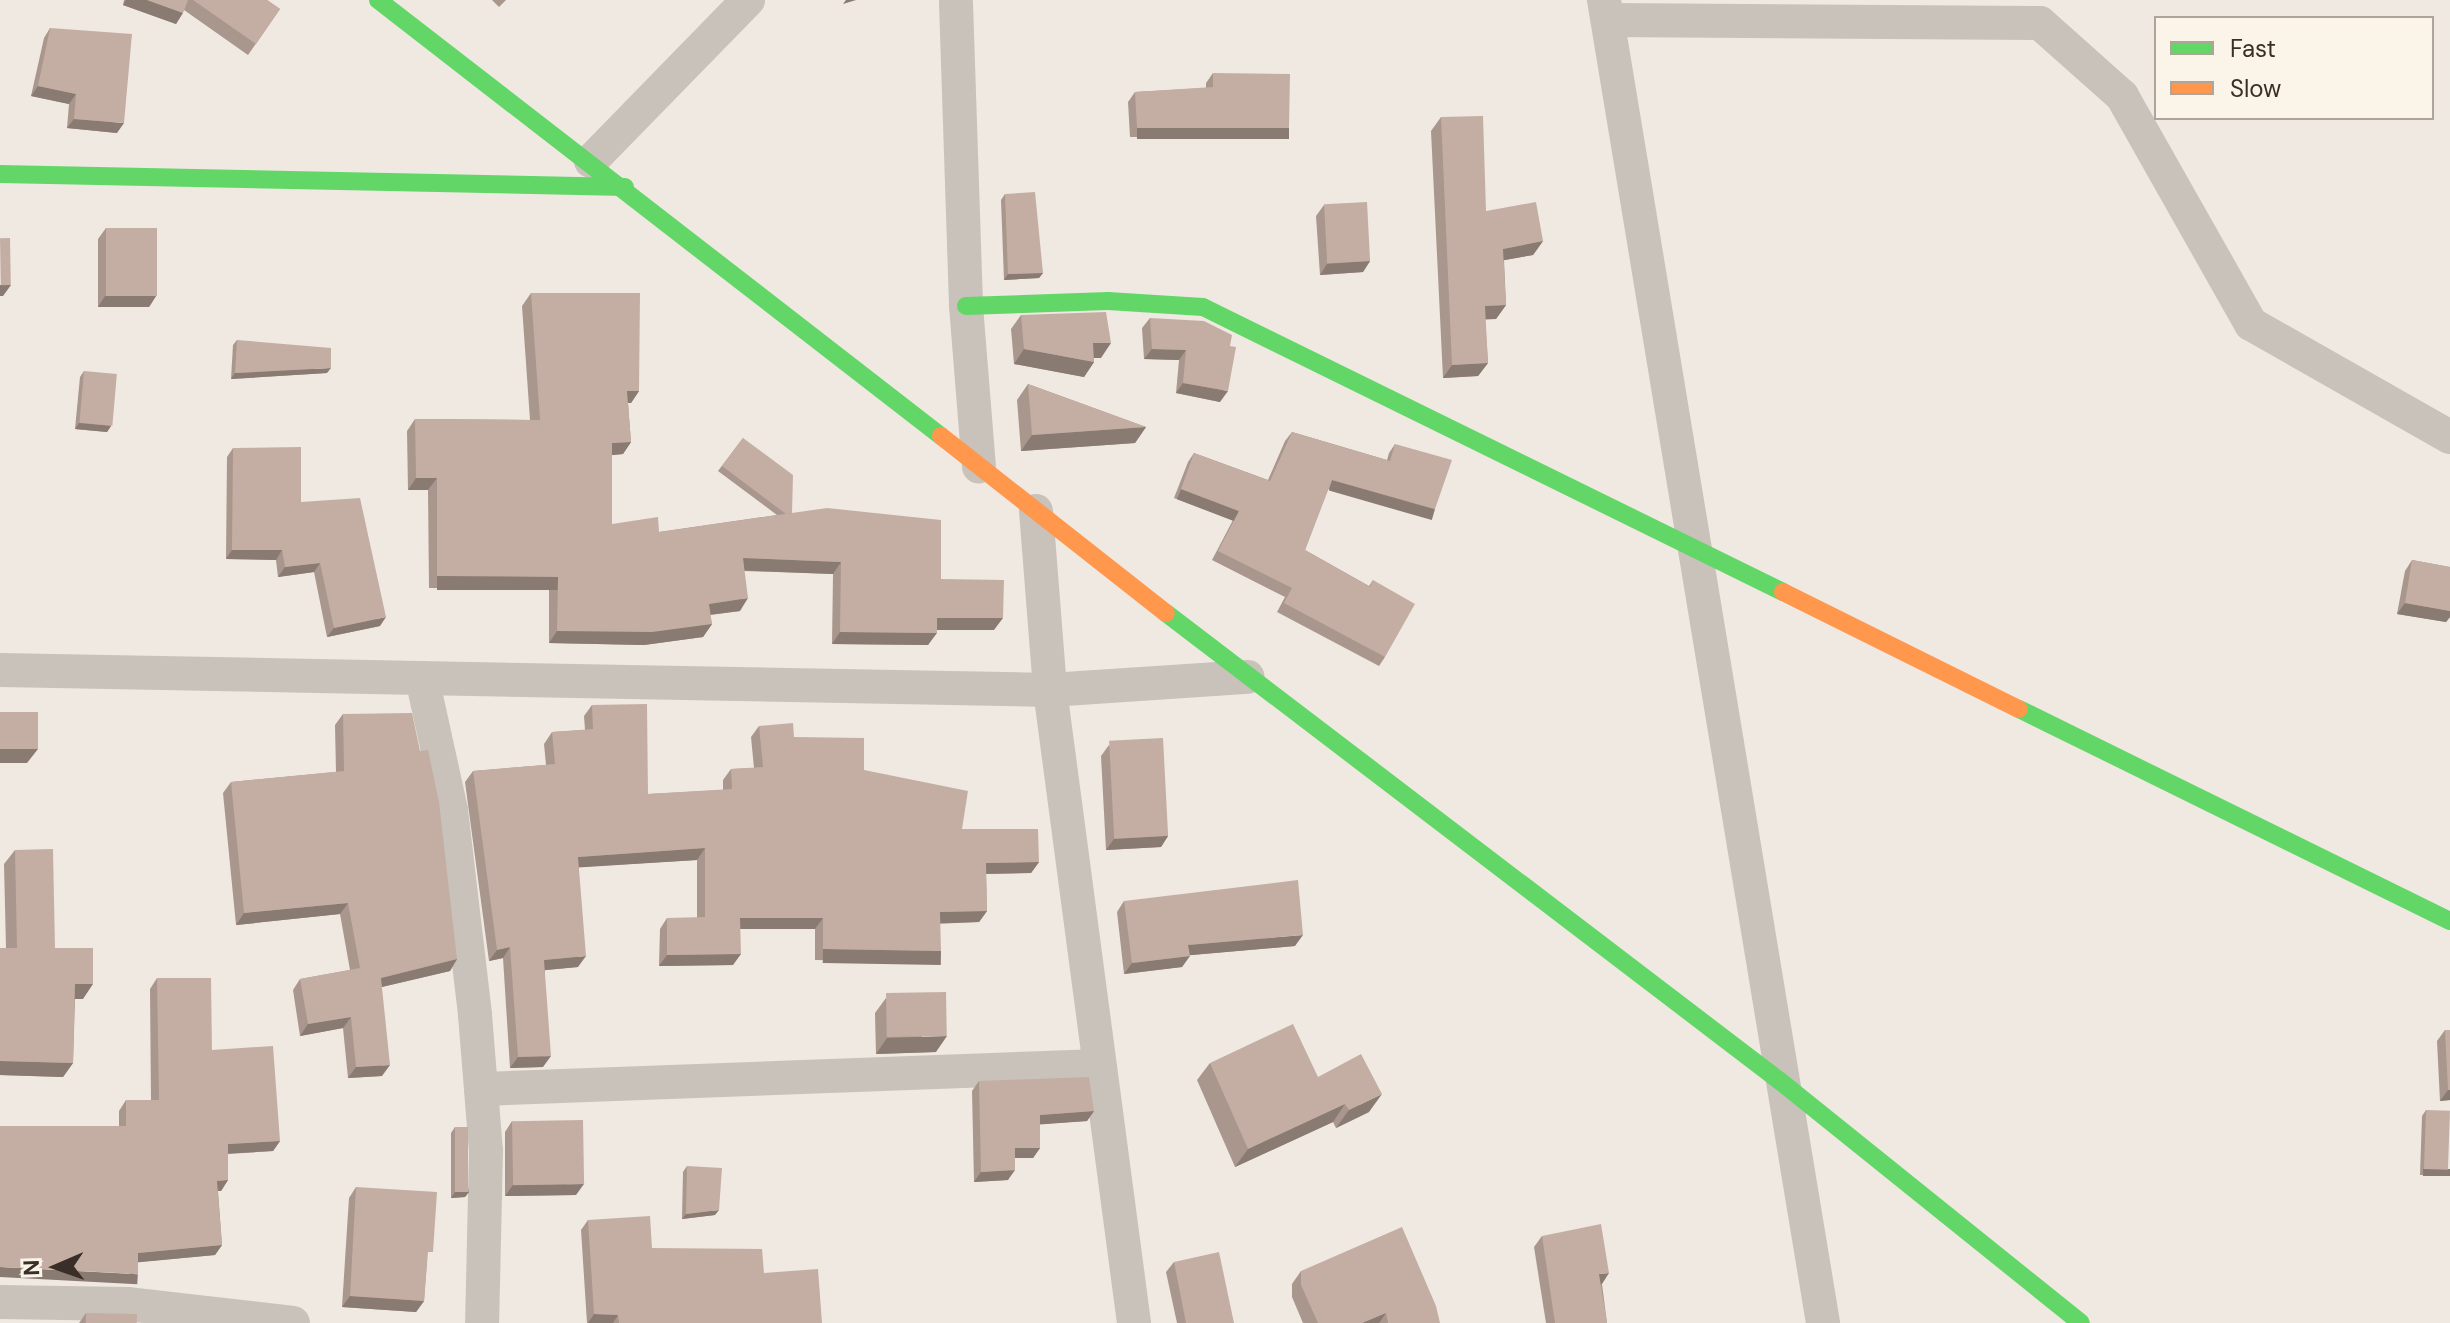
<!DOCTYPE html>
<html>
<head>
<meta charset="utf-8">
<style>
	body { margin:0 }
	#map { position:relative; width:2450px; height:1323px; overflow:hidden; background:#efe9e2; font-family:"DM Sans",sans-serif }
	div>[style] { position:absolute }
	.street>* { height:34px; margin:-17px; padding:0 17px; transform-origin:17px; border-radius:17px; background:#c8c2bb }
	.fast>* { height:18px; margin:-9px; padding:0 9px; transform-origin:9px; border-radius:9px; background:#63d668 }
	.slow>* { height:18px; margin:-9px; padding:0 9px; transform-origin:9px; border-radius:9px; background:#ff974d }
	.wall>* { inset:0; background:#a9968c }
	.shaded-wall>* { inset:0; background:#897a72; transform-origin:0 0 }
	.building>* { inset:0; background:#c4aea3; transform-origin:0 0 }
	span { translate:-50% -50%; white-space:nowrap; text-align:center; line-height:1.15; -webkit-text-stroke:7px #fbf4e9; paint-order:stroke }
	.legend { position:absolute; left:2154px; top:16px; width:280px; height:104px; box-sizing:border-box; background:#fbf4e9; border:2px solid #ada59c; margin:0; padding:10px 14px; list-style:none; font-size:24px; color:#392f28 }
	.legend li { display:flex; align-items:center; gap:16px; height:40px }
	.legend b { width:40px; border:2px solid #ada59c }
	.north { position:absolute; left:16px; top:1227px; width:80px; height:80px; -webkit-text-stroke:6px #fbf4e9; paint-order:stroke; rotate:268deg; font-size:22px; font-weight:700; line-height:32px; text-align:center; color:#392f28 }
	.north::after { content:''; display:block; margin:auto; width:28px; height:36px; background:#392f28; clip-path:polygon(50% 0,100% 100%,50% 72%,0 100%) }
</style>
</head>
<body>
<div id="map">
	<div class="street">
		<div style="left:1604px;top:0;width:1341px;rotate:80.6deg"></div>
		<div style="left:956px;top:3px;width:303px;rotate:88.1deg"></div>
		<div style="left:966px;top:306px;width:161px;rotate:85.4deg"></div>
		<div style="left:1608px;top:20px;width:432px;rotate:0.4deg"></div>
		<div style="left:2040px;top:23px;width:110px;rotate:41.7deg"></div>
		<div style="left:2122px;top:96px;width:262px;rotate:60.5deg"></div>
		<div style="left:2251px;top:324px;width:229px;rotate:29.6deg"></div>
		<div style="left:591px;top:161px;width:225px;rotate:-45.7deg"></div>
		<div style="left:1036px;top:511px;width:180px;rotate:85.5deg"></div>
		<div style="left:1050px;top:690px;width:639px;rotate:82.44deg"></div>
		<div style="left:0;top:670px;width:1050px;rotate:1.09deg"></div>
		<div style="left:1050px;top:690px;width:198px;rotate:-3.8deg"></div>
		<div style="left:422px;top:678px;width:135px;rotate:77.6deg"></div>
		<div style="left:451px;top:810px;width:206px;rotate:83.3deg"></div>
		<div style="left:475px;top:1015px;width:136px;rotate:85.4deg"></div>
		<div style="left:486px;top:1151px;width:172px;rotate:91.3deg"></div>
		<div style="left:481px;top:1089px;width:619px;rotate:-2.13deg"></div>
		<div style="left:0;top:1302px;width:127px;rotate:0.9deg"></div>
		<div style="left:127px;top:1304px;width:167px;rotate:6.5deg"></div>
	</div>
	<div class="fast">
		<div style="left:378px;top:0;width:712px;rotate:37.76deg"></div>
		<div style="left:0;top:174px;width:625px;rotate:1.19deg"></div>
		<div style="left:966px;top:306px;width:142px;rotate:-2deg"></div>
		<div style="left:1108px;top:301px;width:95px;rotate:3.6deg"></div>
		<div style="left:1203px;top:307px;width:646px;rotate:26.17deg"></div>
		<div style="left:1166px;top:613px;width:772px;rotate:37.32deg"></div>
		<div style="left:1780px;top:1081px;width:386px;rotate:38.8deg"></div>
		<div style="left:2019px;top:709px;width:480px;rotate:26.2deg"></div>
	</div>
	<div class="slow">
		<div style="left:941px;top:436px;width:286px;rotate:38.2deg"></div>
		<div style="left:1783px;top:592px;width:263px;rotate:26.4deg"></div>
	</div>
	<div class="wall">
		<div style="clip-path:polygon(124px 0,267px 0,280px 9px,248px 55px,184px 10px,176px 24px,123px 5px)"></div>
		<div style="clip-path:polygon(492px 0,506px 0,499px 7px)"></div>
		<div style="clip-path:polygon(50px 28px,117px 133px,67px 128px,69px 104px,31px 96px,44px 38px)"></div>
		<div style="clip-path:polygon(1213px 73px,1283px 137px,1130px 137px,1128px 102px,1135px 92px,1206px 88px,1206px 83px)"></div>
		<div style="clip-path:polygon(1441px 117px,1486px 211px,1543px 241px,1533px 255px,1504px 260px,1506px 305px,1496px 319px,1485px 319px,1488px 363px,1478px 376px,1443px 378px,1431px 131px)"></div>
		<div style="clip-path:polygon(1005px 194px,1043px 273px,1039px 278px,1004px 280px,1001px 200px)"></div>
		<div style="clip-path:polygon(1324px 205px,1370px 261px,1363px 272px,1320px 275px,1316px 216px)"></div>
		<div style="clip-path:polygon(106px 228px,156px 296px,149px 307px,98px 307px,98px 239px)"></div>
		<div style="clip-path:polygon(531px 293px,639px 391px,631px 403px,628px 403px,631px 442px,623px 454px,612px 455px,612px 524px,659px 532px,777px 515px,718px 471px,743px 438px,792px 513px,941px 579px,994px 630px,937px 630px,928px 645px,832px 644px,833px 574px,744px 571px,740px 611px,710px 615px,712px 624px,703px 637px,644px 645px,549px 643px,549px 589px,429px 588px,428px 490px,408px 490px,407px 431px,415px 419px,530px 420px,522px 306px)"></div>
		<div style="clip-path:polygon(1021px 315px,1101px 358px,1094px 358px,1094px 362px,1084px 377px,1014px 364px,1011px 329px)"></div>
		<div style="clip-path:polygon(1150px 318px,1230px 346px,1220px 402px,1176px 393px,1179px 360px,1144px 359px,1142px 328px)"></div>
		<div style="clip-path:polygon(237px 340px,327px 373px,231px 379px,233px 345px)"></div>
		<div style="clip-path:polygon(84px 371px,111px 426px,107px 432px,75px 429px,80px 377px)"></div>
		<div style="clip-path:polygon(1028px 384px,1146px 427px,1135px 443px,1021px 451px,1017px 400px)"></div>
		<div style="clip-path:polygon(1292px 432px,1387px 460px,1389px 453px,1395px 444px,1435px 509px,1429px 518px,1328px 489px,1305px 550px,1369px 586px,1373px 580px,1385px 657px,1379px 666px,1277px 612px,1285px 597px,1212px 560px,1233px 520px,1174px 498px,1188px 462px,1194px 453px,1268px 480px,1285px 441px)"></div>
		<div style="clip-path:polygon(233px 448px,301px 502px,380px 626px,327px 637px,314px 572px,278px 577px,276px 560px,226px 559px,227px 457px)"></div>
		<div style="clip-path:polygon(2412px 560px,2450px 567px,2450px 617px,2446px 622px,2397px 614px,2405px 571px)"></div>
		<div style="clip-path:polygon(592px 705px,648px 794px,723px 790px,723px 780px,731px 769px,754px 768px,751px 737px,759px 726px,794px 737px,864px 770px,962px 829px,1039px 862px,1031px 873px,986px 874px,987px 911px,979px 922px,940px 923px,933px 962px,815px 960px,815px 929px,740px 929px,733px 965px,659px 966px,660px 929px,667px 918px,697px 918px,697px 860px,579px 867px,578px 967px,545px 970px,543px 1067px,510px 1068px,503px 958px,489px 961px,465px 782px,473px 771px,546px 765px,544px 744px,552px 732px,585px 730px,584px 716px)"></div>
		<div style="clip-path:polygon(343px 714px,457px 959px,450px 971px,382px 987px,382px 1076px,348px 1078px,343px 1028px,300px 1036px,293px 990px,300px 979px,350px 970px,340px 914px,236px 925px,223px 793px,231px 782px,336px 772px,335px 725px)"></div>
		<div style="clip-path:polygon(1109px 745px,1168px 836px,1161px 847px,1106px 850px,1101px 756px)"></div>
		<div style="clip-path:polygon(15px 850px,55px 948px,83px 999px,75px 999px,73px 1063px,63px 1077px,0 1075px,0 948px,6px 948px,4px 864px)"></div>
		<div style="clip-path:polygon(1124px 901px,1295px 946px,1190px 955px,1182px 967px,1124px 974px,1117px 912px)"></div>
		<div style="clip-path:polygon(157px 978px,280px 1141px,273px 1151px,228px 1154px,228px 1180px,221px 1191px,218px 1191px,222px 1245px,215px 1255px,138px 1262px,130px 1284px,119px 1126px,119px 1111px,126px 1100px,151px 1100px,150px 989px)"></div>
		<div style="clip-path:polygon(886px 998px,936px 1052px,876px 1054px,875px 1013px)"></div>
		<div style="clip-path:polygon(2445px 1030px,2450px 1030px,2450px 1100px,2440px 1101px,2437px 1041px)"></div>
		<div style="clip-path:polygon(1210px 1063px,1318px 1077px,1369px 1112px,1336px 1128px,1333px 1122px,1235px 1167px,1197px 1080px)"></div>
		<div style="clip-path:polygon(979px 1081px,1094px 1111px,1087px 1121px,1040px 1124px,1040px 1148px,1033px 1158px,1015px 1158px,1008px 1180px,974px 1182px,972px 1091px)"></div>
		<div style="clip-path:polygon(2426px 1110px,2450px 1175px,2420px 1175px,2422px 1116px)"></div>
		<div style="clip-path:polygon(512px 1121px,576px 1195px,505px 1196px,505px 1132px)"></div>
		<div style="clip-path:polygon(455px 1127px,469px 1192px,465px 1197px,451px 1198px,451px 1133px)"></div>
		<div style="clip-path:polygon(687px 1166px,715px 1215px,682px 1219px,683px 1172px)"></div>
		<div style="clip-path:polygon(356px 1187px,427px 1260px,424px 1301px,416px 1312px,342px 1307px,349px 1198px)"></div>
		<div style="clip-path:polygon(588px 1220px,652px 1248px,764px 1273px,822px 1323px,587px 1323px,581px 1230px)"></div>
		<div style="clip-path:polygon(1542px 1236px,1602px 1284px,1607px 1323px,1546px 1323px,1534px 1247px)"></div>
		<div style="clip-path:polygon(1174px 1262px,1234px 1323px,1177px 1323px,1166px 1272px)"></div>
		<div style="clip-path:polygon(1301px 1271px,1440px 1323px,1303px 1323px,1292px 1297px,1292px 1284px)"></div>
		<div style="clip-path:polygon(86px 1313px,137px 1323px,79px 1323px)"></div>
	</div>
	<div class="shaded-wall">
		<div style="clip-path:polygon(126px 0,147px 0,183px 13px,176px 24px,123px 5px)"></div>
		<div style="clip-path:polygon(846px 0,856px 0,843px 4px)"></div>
		<div style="clip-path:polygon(38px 86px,76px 94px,69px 104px,31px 96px)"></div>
		<div style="clip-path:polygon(74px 119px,124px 123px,117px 133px,67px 128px)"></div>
		<div style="left:1137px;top:128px;width:152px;height:11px"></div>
		<div style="clip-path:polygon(1543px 241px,1533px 255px,1494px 262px,1503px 249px)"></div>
		<div style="clip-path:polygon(1370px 261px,1363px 272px,1320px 275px,1327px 264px)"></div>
		<div style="clip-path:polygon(1043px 273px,1039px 278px,1004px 280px,1008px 274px)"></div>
		<div style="clip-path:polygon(0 285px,11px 285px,3px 296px,0 296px)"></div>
		<div style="clip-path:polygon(105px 296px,156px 296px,149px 307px,98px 307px)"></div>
		<div style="clip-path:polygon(1506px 305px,1496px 319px,1475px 320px,1485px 306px)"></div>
		<div style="clip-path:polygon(1093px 343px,1111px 343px,1101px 358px,1083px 358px)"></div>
		<div style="clip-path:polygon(1024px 349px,1094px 362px,1084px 377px,1014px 364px)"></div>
		<div style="clip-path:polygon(1152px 349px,1186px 350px,1179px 360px,1144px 359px)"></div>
		<div style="clip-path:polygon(1488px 363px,1478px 376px,1443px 378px,1452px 365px)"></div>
		<div style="clip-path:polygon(331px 368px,327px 373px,231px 379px,235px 373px)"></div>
		<div style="clip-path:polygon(1183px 383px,1228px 391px,1220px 402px,1176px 393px)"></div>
		<div style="clip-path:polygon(627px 391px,639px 391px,631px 403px,618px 403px)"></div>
		<div style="clip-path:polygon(79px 423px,111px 426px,107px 432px,75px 429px)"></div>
		<div style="clip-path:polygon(1146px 427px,1135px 443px,1021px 451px,1032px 435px)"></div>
		<div style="clip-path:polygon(631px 442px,623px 454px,603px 456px,612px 443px)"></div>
		<div style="clip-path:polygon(416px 478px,437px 478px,428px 490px,408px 490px)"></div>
		<div style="left:1332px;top:480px;width:107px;height:11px;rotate:16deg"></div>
		<div style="left:1181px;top:489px;width:62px;height:11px;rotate:21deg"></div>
		<div style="clip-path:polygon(232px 550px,282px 550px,276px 560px,226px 559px)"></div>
		<div style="clip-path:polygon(743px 558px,841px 562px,833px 574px,734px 570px)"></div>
		<div style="clip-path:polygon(320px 563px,314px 572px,278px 577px,285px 567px)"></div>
		<div style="left:437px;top:576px;width:121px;height:14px"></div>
		<div style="clip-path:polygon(748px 598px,740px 611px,700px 616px,709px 604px)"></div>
		<div style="clip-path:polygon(2405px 603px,2450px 611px,2450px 617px,2446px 622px,2397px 614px)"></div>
		<div style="clip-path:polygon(386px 617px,380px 626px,327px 637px,334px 628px)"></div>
		<div style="clip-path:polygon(937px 618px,1003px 618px,994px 630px,929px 630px)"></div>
		<div style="clip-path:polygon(712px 624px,703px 637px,644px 645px,549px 643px,557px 631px)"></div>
		<div style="clip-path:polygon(840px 632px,937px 633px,928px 645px,832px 644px)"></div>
		<div style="clip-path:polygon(0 749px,38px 749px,27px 763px,0 763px)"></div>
		<div style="clip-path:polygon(1168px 836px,1161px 847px,1106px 850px,1114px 839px)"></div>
		<div style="clip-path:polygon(705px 848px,697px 860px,570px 868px,578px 857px)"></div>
		<div style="clip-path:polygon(1039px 862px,1031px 873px,978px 874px,986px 863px)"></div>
		<div style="clip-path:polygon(348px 903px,340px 914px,236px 925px,244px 913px)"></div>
		<div style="clip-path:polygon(987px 911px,979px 922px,932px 924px,940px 912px)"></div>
		<div style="clip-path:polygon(740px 918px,823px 918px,815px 929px,732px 929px)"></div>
		<div style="clip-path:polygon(1303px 935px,1295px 946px,1181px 956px,1188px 945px)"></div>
		<div style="clip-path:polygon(510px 947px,503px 958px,489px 961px,497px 950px)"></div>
		<div style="left:823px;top:949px;width:118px;height:14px;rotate:1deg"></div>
		<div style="clip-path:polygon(741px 954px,733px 965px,659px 966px,667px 955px)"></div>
		<div style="clip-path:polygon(586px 956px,578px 967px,536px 971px,544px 960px)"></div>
		<div style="clip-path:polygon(1190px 956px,1182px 967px,1124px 974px,1132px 963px)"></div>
		<div style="clip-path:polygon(457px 959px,450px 971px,373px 989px,381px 978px)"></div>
		<div style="clip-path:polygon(75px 984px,93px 984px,83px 999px,65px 999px)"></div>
		<div style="clip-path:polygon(351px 1017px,343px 1028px,300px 1036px,308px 1024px)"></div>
		<div style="clip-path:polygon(947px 1036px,936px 1052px,876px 1054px,887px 1038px)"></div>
		<div style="clip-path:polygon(551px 1056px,543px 1067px,510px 1068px,518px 1057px)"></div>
		<div style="clip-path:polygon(0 1061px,73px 1063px,63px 1077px,0 1075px)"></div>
		<div style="clip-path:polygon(390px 1065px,382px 1076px,348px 1078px,356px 1067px)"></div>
		<div style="clip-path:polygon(2448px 1090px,2450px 1090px,2450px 1100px,2440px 1101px)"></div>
		<div style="clip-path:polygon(1382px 1094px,1369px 1112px,1336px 1128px,1349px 1110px)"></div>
		<div style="clip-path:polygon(1345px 1104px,1333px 1122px,1235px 1167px,1248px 1149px)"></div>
		<div style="clip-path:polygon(1094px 1111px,1087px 1121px,1033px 1125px,1040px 1115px)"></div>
		<div style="clip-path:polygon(280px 1141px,273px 1151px,220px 1154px,228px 1144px)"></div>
		<div style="clip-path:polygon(1015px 1148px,1040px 1148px,1033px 1158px,1008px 1158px)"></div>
		<div style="left:2423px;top:1169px;width:27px;height:7px"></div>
		<div style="clip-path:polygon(1015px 1170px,1008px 1180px,974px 1182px,981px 1172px)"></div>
		<div style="clip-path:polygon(228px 1180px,221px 1191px,210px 1191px,217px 1181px)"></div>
		<div style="clip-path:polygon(584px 1184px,576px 1195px,505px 1196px,513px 1185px)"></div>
		<div style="clip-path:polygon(455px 1192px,469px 1192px,465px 1197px,451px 1198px)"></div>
		<div style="clip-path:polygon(719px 1210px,715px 1215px,682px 1219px,686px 1214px)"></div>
		<div style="clip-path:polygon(222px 1245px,215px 1255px,131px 1263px,138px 1253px)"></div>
		<div style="left:0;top:1267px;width:138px;height:10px;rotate:3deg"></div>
		<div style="clip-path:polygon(1609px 1273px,1602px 1284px,1592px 1285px,1599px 1274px)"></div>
		<div style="clip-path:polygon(350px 1296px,424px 1301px,416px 1312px,342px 1307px)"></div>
		<div style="clip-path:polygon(1386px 1313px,1379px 1323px,1362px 1323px)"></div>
		<div style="clip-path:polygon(594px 1314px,618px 1315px,613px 1323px,588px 1323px)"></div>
	</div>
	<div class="building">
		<div style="clip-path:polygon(147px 0,188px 0,183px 13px)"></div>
		<div style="clip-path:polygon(193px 0,267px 0,280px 9px,256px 44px)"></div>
		<div style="clip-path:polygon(50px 28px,132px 34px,124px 123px,74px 119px,76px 94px,38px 86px)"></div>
		<div style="clip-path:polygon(1213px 73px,1290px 74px,1289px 128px,1137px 128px,1135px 92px,1213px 87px)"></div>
		<div style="clip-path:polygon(1483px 116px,1486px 211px,1536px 202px,1543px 241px,1503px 249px,1506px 305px,1485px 306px,1488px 363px,1452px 365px,1441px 117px)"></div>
		<div style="clip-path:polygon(1035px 192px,1043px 273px,1008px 274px,1005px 194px)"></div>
		<div style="left:1367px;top:202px;width:59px;height:43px;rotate:87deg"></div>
		<div style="left:106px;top:228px;width:51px;height:68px"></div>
		<div style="left:10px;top:238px;width:47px;height:10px;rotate:89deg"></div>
		<div style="clip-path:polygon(531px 293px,640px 293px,639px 391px,627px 391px,631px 442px,612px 443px,612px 524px,658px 517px,659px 532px,827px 508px,941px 520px,941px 579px,1004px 580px,1003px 618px,937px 618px,937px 633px,840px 632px,841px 562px,743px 558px,748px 598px,709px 604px,712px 624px,652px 632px,557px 631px,558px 577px,437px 576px,437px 478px,416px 478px,415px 419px,540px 420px)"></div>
		<div style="clip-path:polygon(1106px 312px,1111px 343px,1093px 343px,1094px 362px,1024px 349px,1021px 315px)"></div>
		<div style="clip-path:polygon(1150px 318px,1204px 321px,1232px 335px,1230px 346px,1236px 347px,1228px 391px,1183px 383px,1186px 350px,1152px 349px)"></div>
		<div style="clip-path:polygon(237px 340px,331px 348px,331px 368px,235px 373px)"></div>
		<div style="left:84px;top:371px;width:33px;height:52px;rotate:5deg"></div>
		<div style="clip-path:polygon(1028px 384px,1146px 427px,1032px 435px)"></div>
		<div style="clip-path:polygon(1292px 432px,1390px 461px,1395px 444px,1452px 460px,1435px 509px,1332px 480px,1305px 550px,1370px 587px,1373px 580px,1415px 604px,1385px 657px,1284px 603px,1292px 588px,1218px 551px,1239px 511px,1181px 489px,1194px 453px,1270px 481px)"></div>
		<div style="clip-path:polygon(743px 438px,793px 475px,792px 513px,786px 514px,722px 466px)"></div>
		<div style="clip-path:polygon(301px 447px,301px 502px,360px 498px,386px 617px,334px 628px,320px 563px,285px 567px,282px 550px,232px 550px,233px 448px)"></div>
		<div style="clip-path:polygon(2412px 560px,2450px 567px,2450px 611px,2405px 603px)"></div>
		<div style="clip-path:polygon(647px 704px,648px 794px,732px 789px,731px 769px,763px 767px,759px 726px,793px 723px,794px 737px,864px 738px,864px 770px,968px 791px,962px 829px,1038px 829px,1039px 862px,986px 863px,987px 911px,940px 912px,941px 951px,823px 949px,823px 918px,740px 918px,741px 954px,667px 955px,667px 918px,705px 917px,705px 848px,578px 857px,586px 956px,544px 960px,551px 1056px,518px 1057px,510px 947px,497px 950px,473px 771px,555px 764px,552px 732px,593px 729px,592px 705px)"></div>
		<div style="left:0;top:712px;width:38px;height:37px"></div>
		<div style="clip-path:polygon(412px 713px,420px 751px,428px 750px,439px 802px,457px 959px,381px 978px,390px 1065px,356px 1067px,351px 1017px,308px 1024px,300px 979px,360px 968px,348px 903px,244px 913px,231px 782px,344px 771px,343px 714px)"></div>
		<div style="left:1163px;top:738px;width:98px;height:54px;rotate:87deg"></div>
		<div style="clip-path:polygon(53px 849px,55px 948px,93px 948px,93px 984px,75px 984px,73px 1063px,0 1061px,0 948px,17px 948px,15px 850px)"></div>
		<div style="clip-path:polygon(1298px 880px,1303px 935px,1188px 945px,1190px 956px,1132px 963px,1124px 901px)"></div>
		<div style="clip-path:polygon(157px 978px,211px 978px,212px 1050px,273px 1046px,280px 1141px,228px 1144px,228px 1180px,217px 1181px,222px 1245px,138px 1253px,138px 1274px,0 1267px,0 1126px,126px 1126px,126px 1100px,159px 1100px)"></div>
		<div style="left:946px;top:992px;width:44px;height:60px;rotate:89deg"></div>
		<div style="clip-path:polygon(1293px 1024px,1318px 1077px,1361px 1054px,1382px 1094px,1349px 1110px,1345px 1104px,1248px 1149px,1210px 1063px)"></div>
		<div style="clip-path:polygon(2445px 1030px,2450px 1030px,2450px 1090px,2448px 1090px)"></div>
		<div style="clip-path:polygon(1089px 1077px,1094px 1111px,1040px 1115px,1040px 1148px,1015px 1148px,1015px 1170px,981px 1172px,979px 1081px)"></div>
		<div style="left:2426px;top:1110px;width:24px;height:59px;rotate:2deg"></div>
		<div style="left:583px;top:1120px;width:64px;height:71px;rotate:89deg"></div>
		<div style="left:455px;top:1127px;width:13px;height:65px"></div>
		<div style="clip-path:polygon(687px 1166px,722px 1168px,719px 1210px,686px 1214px)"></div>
		<div style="clip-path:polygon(356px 1187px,437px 1192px,433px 1252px,428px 1252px,424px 1301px,350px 1296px)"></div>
		<div style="clip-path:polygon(650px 1216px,652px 1248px,762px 1249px,764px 1273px,818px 1269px,822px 1323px,619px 1323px,618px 1315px,594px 1314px,588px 1220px)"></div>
		<div style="clip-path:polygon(1601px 1224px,1609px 1273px,1599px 1274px,1607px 1323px,1555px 1323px,1542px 1236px)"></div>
		<div style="clip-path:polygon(1402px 1227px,1436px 1306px,1440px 1323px,1388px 1323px,1386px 1313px,1362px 1323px,1318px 1323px,1301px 1285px,1301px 1271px)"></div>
		<div style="clip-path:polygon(1219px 1252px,1234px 1323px,1186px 1323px,1174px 1262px)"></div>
		<div style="left:86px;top:1313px;width:51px;height:10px;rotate:1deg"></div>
	</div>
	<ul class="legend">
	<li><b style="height:10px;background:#63d668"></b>Fast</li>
	<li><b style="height:10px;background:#ff974d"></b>Slow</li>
	</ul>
	<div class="north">N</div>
</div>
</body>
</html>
